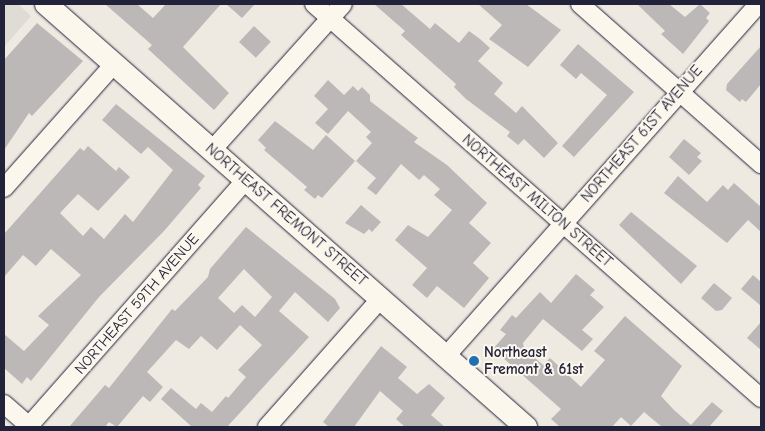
<!DOCTYPE html>
<html>
<head>
<meta charset="utf-8">
<style>
	body { margin:0 }
	#map { position:relative; width:765px; height:431px; overflow:hidden; background:#eeeae2; font-family:"Comic Neue",sans-serif }
	div>[style] { position:absolute }
	.built>* { inset:0; background:#dfdbd5 }
	.building>* { inset:0; background:#bcb8b8; transform-origin:0 0 }
	.roads { filter:drop-shadow(0 0 1px #22223b) drop-shadow(0 0 1px #22223b) }
	.minor>* { height:18px; margin:-9px; padding:0 9px; transform-origin:9px; border-radius:9px; background:#fbf7ec }
	.major>* { height:22px; margin:-11px; padding:0 11px; transform-origin:11px; border-radius:11px; background:#fbf7ec }
	.dots>* { width:14px; height:14px; translate:-50% -50%; box-sizing:border-box; border:2px solid #fbf7ec; border-radius:50% }
	span { translate:-50% -50%; white-space:nowrap; text-align:center; line-height:1.15; -webkit-text-stroke:4px #fbf7ec; paint-order:stroke }
	.street-label { font-size:15px; color:#22223b }
	.poi-label { font-size:15px; color:#22223b; font-weight:700 }
	.left { translate:0 -50%; text-align:left }
	.frame { position:absolute; inset:0; border:5px solid #22223b; pointer-events:none }
</style>
</head>
<body>
<div id="map">
	<div class="built">
		<div style="clip-path:polygon(4px 4px,18px 4px,31px 16px,4px 47px)"></div>
	</div>
	<div class="building">
		<div style="clip-path:polygon(105px 4px,137px 4px,153px 18px,166px 4px,221px 4px,183px 47px,229px 93px,214px 110px,148px 49px,152px 45px)"></div>
		<div style="clip-path:polygon(226px 4px,255px 4px,242px 18px)"></div>
		<div style="clip-path:polygon(374px 4px,401px 4px,430px 29px,435px 23px,459px 43px,469px 31px,480px 39px,490px 48px,478px 61px,503px 83px,494px 94px,516px 113px,522px 106px,558px 143px,544px 158px,524px 139px,518px 145px,507px 136px,510px 132px,466px 99px,454px 87px,456px 84px,401px 35px,405px 31px)"></div>
		<div style="clip-path:polygon(478px 4px,526px 4px,561px 30px,528px 67px,489px 39px,502px 25px)"></div>
		<div style="clip-path:polygon(637px 4px,669px 4px,685px 17px,700px 4px,710px 13px,706px 18px,709px 21px,683px 54px,661px 34px,665px 31px)"></div>
		<div style="clip-path:polygon(37px 23px,83px 61px,32px 116px,29px 113px,4px 150px,4px 60px)"></div>
		<div style="left:254px;top:26px;width:23px;height:22px;rotate:43deg"></div>
		<div style="clip-path:polygon(578px 44px,634px 92px,574px 157px,562px 146px,607px 95px,581px 73px,576px 79px,560px 65px)"></div>
		<div style="clip-path:polygon(761px 46px,761px 84px,746px 102px,742px 99px,740px 102px,726px 90px,727px 84px)"></div>
		<div style="clip-path:polygon(328px 80px,344px 95px,353px 86px,358px 91px,362px 87px,370px 95px,370px 101px,418px 138px,414px 142px,447px 165px,487px 203px,469px 223px,491px 243px,473px 263px,489px 278px,464px 308px,437px 286px,427px 298px,412px 285px,427px 268px,395px 240px,408px 225px,428px 237px,452px 210px,434px 195px,440px 189px,424px 175px,419px 180px,401px 164px,376px 195px,367px 188px,376px 178px,356px 161px,372px 143px,366px 137px,371px 132px,348px 111px,328px 134px,315px 123px,328px 109px,314px 96px)"></div>
		<div style="clip-path:polygon(116px 104px,205px 176px,198px 185px,201px 188px,164px 231px,99px 297px,31px 381px,27px 377px,22px 384px,4px 368px,4px 334px,24px 351px,49px 325px,38px 316px,81px 275px,51px 249px,36px 266px,23px 255px,4px 277px,4px 234px,80px 148px,84px 151px,88px 146px,116px 171px,119px 167px,130px 177px,98px 211px,78px 194px,60px 213px,83px 236px,91px 227px,104px 239px,125px 214px,133px 222px,173px 170px,148px 147px,141px 154px,102px 120px)"></div>
		<div style="clip-path:polygon(275px 121px,313px 150px,326px 135px,355px 161px,322px 198px,318px 195px,315px 199px,304px 190px,307px 187px,264px 150px,266px 148px,258px 140px)"></div>
		<div style="clip-path:polygon(684px 139px,701px 153px,697px 157px,702px 161px,689px 175px,669px 157px)"></div>
		<div style="clip-path:polygon(678px 176px,707px 202px,723px 185px,728px 190px,734px 183px,761px 207px,761px 232px,748px 220px,727px 243px,664px 193px)"></div>
		<div style="clip-path:polygon(361px 205px,381px 222px,372px 232px,369px 229px,364px 234px,345px 223px)"></div>
		<div style="clip-path:polygon(631px 212px,697px 266px,681px 284px,619px 225px)"></div>
		<div style="clip-path:polygon(evenodd,246px 227px,335px 299px,340px 308px,328px 322px,295px 292px,279px 311px,309px 337px,227px 427px,192px 427px,161px 399px,171px 388px,196px 409px,201px 403px,212px 412px,226px 396px,228px 398px,246px 377px,238px 370px,262px 345px,240px 325px,217px 350px,201px 336px,189px 349px,176px 340px,147px 372px,163px 387px,150px 402px,143px 396px,117px 427px,109px 422px,105px 427px,69px 427px,105px 385px,109px 388px,172px 309px,175px 311px,208px 277px,210px 269px,246px 227px,244px 269px,272px 297px,255px 317px,242px 305px,234px 313px,218px 298px,244px 269px)"></div>
		<div style="clip-path:polygon(576px 274px,595px 290px,590px 295px,604px 307px,582px 330px,593px 339px,582px 351px,543px 319px,523px 343px,524px 348px,543px 365px,550px 358px,581px 387px,605px 360px,594px 351px,625px 316px,682px 366px,661px 396px,674px 410px,691px 425px,712px 402px,723px 411px,709px 427px,662px 427px,644px 412px,631px 426px,621px 417px,612px 427px,560px 427px,551px 419px,561px 409px,493px 349px,506px 334px,500px 330px,512px 315px,516px 318px,540px 292px,551px 303px)"></div>
		<div style="clip-path:polygon(753px 275px,761px 282px,761px 306px,741px 289px)"></div>
		<div style="clip-path:polygon(714px 283px,732px 298px,722px 310px,716px 311px,701px 298px)"></div>
		<div style="clip-path:polygon(761px 322px,761px 350px,747px 338px)"></div>
		<div style="clip-path:polygon(381px 346px,407px 367px,398px 378px,417px 394px,429px 384px,445px 398px,431px 415px,445px 427px,405px 427px,396px 419px,403px 411px,380px 391px,354px 427px,329px 427px,323px 422px)"></div>
	</div>
	<div class="roads">
		<div class="minor">
			<div style="left:314px;top:4px;width:596px;rotate:41.39deg"></div>
			<div style="left:580px;top:4px;width:242px;rotate:41.5deg"></div>
			<div style="left:212px;top:150px;width:196px;rotate:-48.1deg"></div>
			<div style="left:4px;top:188px;width:166px;rotate:-48.4deg"></div>
			<div style="left:446px;top:356px;width:471px;rotate:-48.4deg"></div>
			<div style="left:4px;top:404px;width:35px;rotate:41deg"></div>
			<div style="left:28px;top:427px;width:329px;rotate:-48.6deg"></div>
			<div style="left:267px;top:427px;width:172px;rotate:-48.5deg"></div>
		</div>
		<div class="major">
			<div style="left:46px;top:4px;width:640px;rotate:41.39deg"></div>
		</div>
	</div>
	<div class="dots">
		<div style="left:474px;top:361px;background:#1f6fb2"></div>
	</div>
	<div class="street-label">
		<span style="left:642px;top:134px;rotate:-49deg">NORTHEAST 61ST AVENUE</span>
		<span style="left:537px;top:201px;rotate:41deg">NORTHEAST MILTON STREET</span>
		<span style="left:286px;top:215px;rotate:41deg">NORTHEAST FREMONT STREET</span>
		<span style="left:137px;top:304px;rotate:-49deg">NORTHEAST 59TH AVENUE</span>
	</div>
	<div class="poi-label">
		<span class="left" style="left:484px;top:361px">Northeast<br>Fremont &amp; 61st</span>
	</div>
	<div class="frame"></div>
</div>
</body>
</html>
